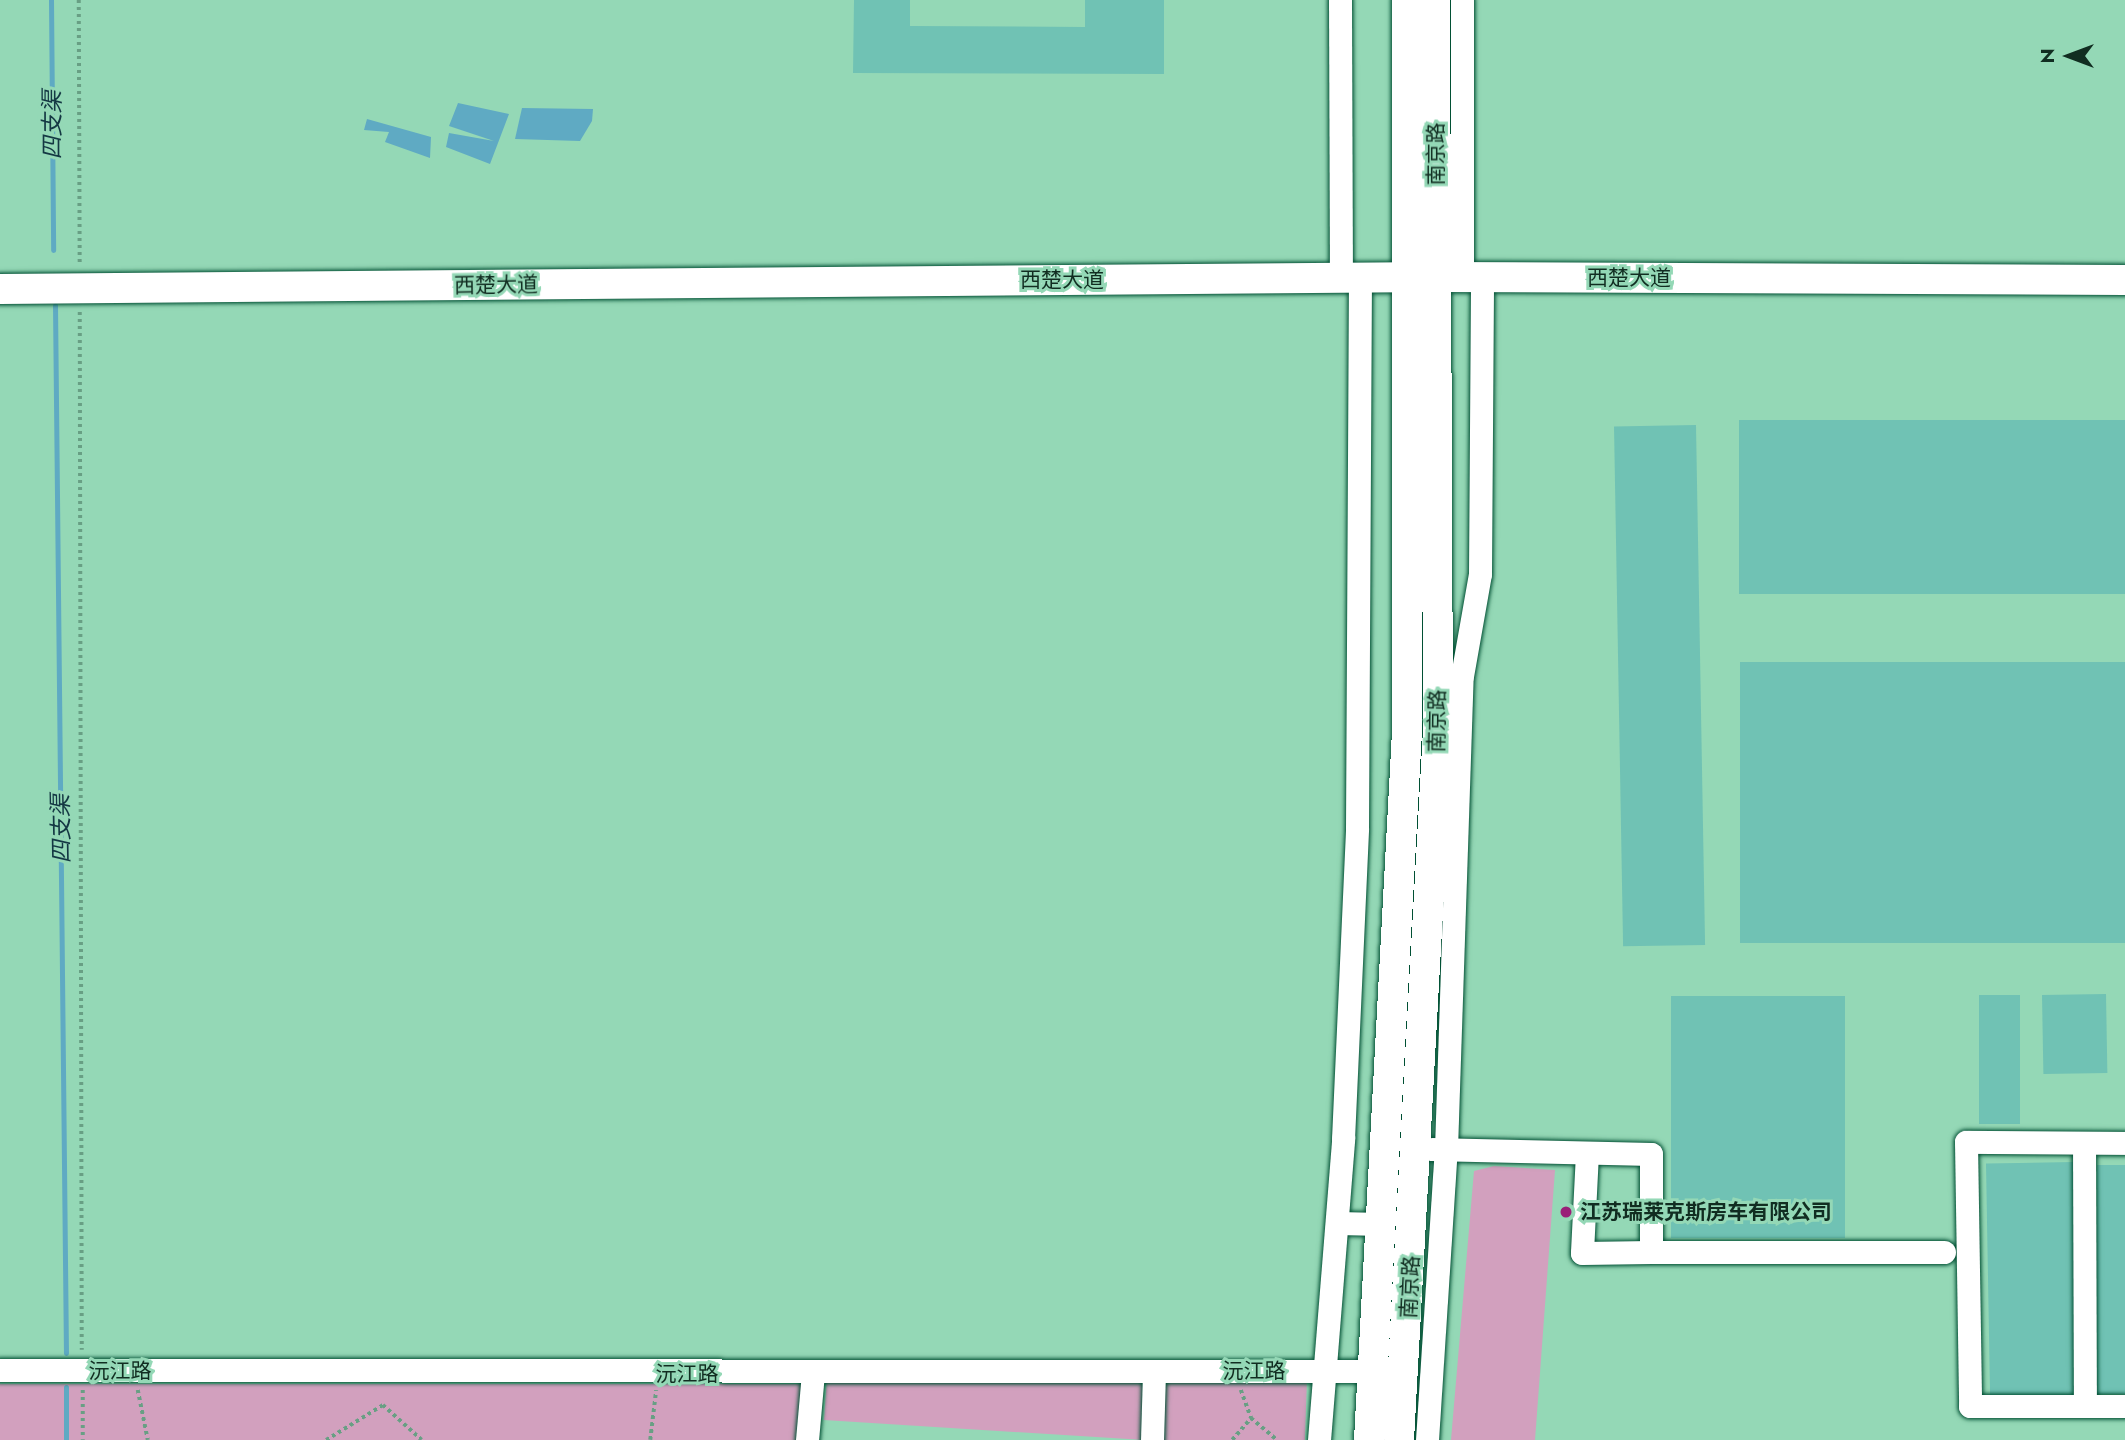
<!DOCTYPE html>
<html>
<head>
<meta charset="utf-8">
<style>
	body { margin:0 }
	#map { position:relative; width:2125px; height:1440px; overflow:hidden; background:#94d8b6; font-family:Jost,"Noto Sans SC",sans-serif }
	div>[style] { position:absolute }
	.green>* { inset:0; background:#d2a0be; transform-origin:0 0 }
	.water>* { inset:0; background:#5faac3 }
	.stream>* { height:5px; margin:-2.5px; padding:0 2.5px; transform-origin:2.5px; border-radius:2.5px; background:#5faac3 }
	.building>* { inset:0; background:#70c2b4; transform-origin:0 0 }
	.path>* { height:3.5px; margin-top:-1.75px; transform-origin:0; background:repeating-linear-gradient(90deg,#689f84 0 3.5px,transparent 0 7px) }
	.roads { filter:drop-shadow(0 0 2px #005034) drop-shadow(0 0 2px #005034) }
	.minor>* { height:23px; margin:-11.5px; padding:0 11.5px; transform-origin:11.5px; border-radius:11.5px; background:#fff }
	.major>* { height:30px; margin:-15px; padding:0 15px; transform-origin:15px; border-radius:15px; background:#fff }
	.dots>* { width:19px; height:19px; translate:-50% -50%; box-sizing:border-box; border:4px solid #94d8b6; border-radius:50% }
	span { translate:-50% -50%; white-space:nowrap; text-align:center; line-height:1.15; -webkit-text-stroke:6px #94d8b6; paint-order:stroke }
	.street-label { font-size:21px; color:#112d21 }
	.poi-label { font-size:21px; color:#112d21; font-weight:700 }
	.left { translate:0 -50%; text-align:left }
	.water-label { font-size:23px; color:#143843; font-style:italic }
	.north { position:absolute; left:2034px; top:21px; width:70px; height:70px; -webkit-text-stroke:5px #94d8b6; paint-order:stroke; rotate:270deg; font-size:19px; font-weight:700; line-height:28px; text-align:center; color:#112d21 }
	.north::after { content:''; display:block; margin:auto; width:24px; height:32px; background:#112d21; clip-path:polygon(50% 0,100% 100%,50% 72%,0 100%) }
</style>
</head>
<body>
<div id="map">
	<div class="green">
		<div style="clip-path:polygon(1494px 1166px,1555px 1170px,1535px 1440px,1451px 1440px,1474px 1171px)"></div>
		<div style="clip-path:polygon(827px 1377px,1145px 1377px,1144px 1440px,824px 1420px)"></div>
		<div style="left:1164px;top:1377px;width:143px;height:63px;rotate:2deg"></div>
		<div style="left:0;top:1384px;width:803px;height:56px"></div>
	</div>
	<div class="water">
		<div style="clip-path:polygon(458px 103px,509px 114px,490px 164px,446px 147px,449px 133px,494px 141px,449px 126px)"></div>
		<div style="clip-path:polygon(522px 108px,593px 109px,592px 121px,580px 141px,515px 139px)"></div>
		<div style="clip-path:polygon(367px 119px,431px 137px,430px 158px,385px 142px,389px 132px,364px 130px)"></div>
	</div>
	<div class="stream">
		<div style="left:51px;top:0;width:250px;rotate:89.5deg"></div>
		<div style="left:55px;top:305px;width:1048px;rotate:89.4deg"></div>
		<div style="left:66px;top:1440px;width:53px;rotate:-90deg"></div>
	</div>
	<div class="building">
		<div style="clip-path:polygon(854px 0,910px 0,910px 26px,1085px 27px,1085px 0,1164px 0,1164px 74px,853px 73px)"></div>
		<div style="left:2125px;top:420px;width:174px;height:386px;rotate:90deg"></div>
		<div style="left:1696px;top:425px;width:520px;height:82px;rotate:89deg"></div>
		<div style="left:2125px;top:662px;width:281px;height:385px;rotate:90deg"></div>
		<div style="left:2106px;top:994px;width:79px;height:64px;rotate:89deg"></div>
		<div style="left:1979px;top:995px;width:41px;height:129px"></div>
		<div style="left:1671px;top:996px;width:174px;height:242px"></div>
		<div style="left:2075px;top:1162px;width:234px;height:89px;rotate:89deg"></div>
		<div style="left:2097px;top:1165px;width:28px;height:229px"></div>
	</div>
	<div class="path">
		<div style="left:79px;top:0;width:265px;rotate:89.8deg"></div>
		<div style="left:80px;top:312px;width:1038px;rotate:89.89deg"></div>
		<div style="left:83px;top:1390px;width:50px;rotate:90deg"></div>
		<div style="left:138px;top:1390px;width:51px;rotate:78.7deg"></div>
		<div style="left:1241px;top:1390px;width:30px;rotate:70deg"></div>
		<div style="left:1251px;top:1418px;width:34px;rotate:40deg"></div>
		<div style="left:326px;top:1440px;width:67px;rotate:-31.6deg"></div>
		<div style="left:383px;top:1405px;width:52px;rotate:41.9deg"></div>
		<div style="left:650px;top:1440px;width:50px;rotate:-83.2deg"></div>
		<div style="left:1232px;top:1440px;width:29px;rotate:-49deg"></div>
	</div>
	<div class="roads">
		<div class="minor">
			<div style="left:1340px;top:0;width:279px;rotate:89.8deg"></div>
			<div style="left:1462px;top:0;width:278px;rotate:90deg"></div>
			<div style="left:2084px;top:1143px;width:263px;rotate:89.8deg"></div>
			<div style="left:2125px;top:1143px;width:159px;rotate:-179.6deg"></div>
			<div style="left:1966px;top:1142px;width:264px;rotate:89.1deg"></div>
			<div style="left:1970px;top:1406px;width:155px"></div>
			<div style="left:1432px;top:1149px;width:219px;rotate:1.3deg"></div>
			<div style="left:1651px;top:1154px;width:98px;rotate:90deg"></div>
			<div style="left:1651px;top:1252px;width:293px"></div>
			<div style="left:1587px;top:1153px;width:100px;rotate:92.9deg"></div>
			<div style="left:1582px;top:1253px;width:69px;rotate:-0.8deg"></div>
			<div style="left:1337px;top:1223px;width:46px;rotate:1.2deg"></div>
			<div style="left:0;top:1370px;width:1375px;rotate:0.04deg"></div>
			<div style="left:807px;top:1440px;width:67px;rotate:-84.9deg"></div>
			<div style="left:1152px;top:1440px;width:68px;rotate:-88.3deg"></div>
			<div style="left:1319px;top:1440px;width:302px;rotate:-85.4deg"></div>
			<div style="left:1343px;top:1139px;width:311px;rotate:-87.4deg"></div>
			<div style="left:1357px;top:828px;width:549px;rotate:-89.69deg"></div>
			<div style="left:1427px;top:1440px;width:292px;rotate:-86.3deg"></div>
			<div style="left:1446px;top:1149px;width:473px;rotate:-88.1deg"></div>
			<div style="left:1462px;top:676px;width:104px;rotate:-80deg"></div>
			<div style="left:1480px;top:574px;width:296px;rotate:-89.6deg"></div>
		</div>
		<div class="major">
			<div style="left:0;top:289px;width:1436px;rotate:-0.48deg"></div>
			<div style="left:1436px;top:277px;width:689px;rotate:0.25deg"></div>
			<div style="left:1369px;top:1440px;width:710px;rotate:-86.93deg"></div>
			<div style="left:1407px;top:731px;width:731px;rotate:-90deg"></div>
			<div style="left:1399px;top:1440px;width:711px;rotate:-86.86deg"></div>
			<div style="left:1438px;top:730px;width:730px;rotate:-90.24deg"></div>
		</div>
	</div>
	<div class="dots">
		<div style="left:1566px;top:1212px;background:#9a2078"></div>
	</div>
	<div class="street-label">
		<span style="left:1436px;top:154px;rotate:-90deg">南京路</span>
		<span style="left:1629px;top:278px">西楚大道</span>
		<span style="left:1062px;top:280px">西楚大道</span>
		<span style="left:496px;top:285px;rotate:-1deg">西楚大道</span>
		<span style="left:1437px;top:721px;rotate:-89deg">南京路</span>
		<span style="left:1410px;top:1287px;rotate:-87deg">南京路</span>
		<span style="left:120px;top:1371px">沅江路</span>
		<span style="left:1254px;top:1371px">沅江路</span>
		<span style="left:687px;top:1374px">沅江路</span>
	</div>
	<div class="poi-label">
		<span class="left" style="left:1580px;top:1212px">江苏瑞莱克斯房车有限公司</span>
	</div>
	<div class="water-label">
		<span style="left:52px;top:125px;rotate:-90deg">四支渠</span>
		<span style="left:61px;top:829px;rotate:-91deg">四支渠</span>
	</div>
	<div class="north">N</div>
</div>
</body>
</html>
